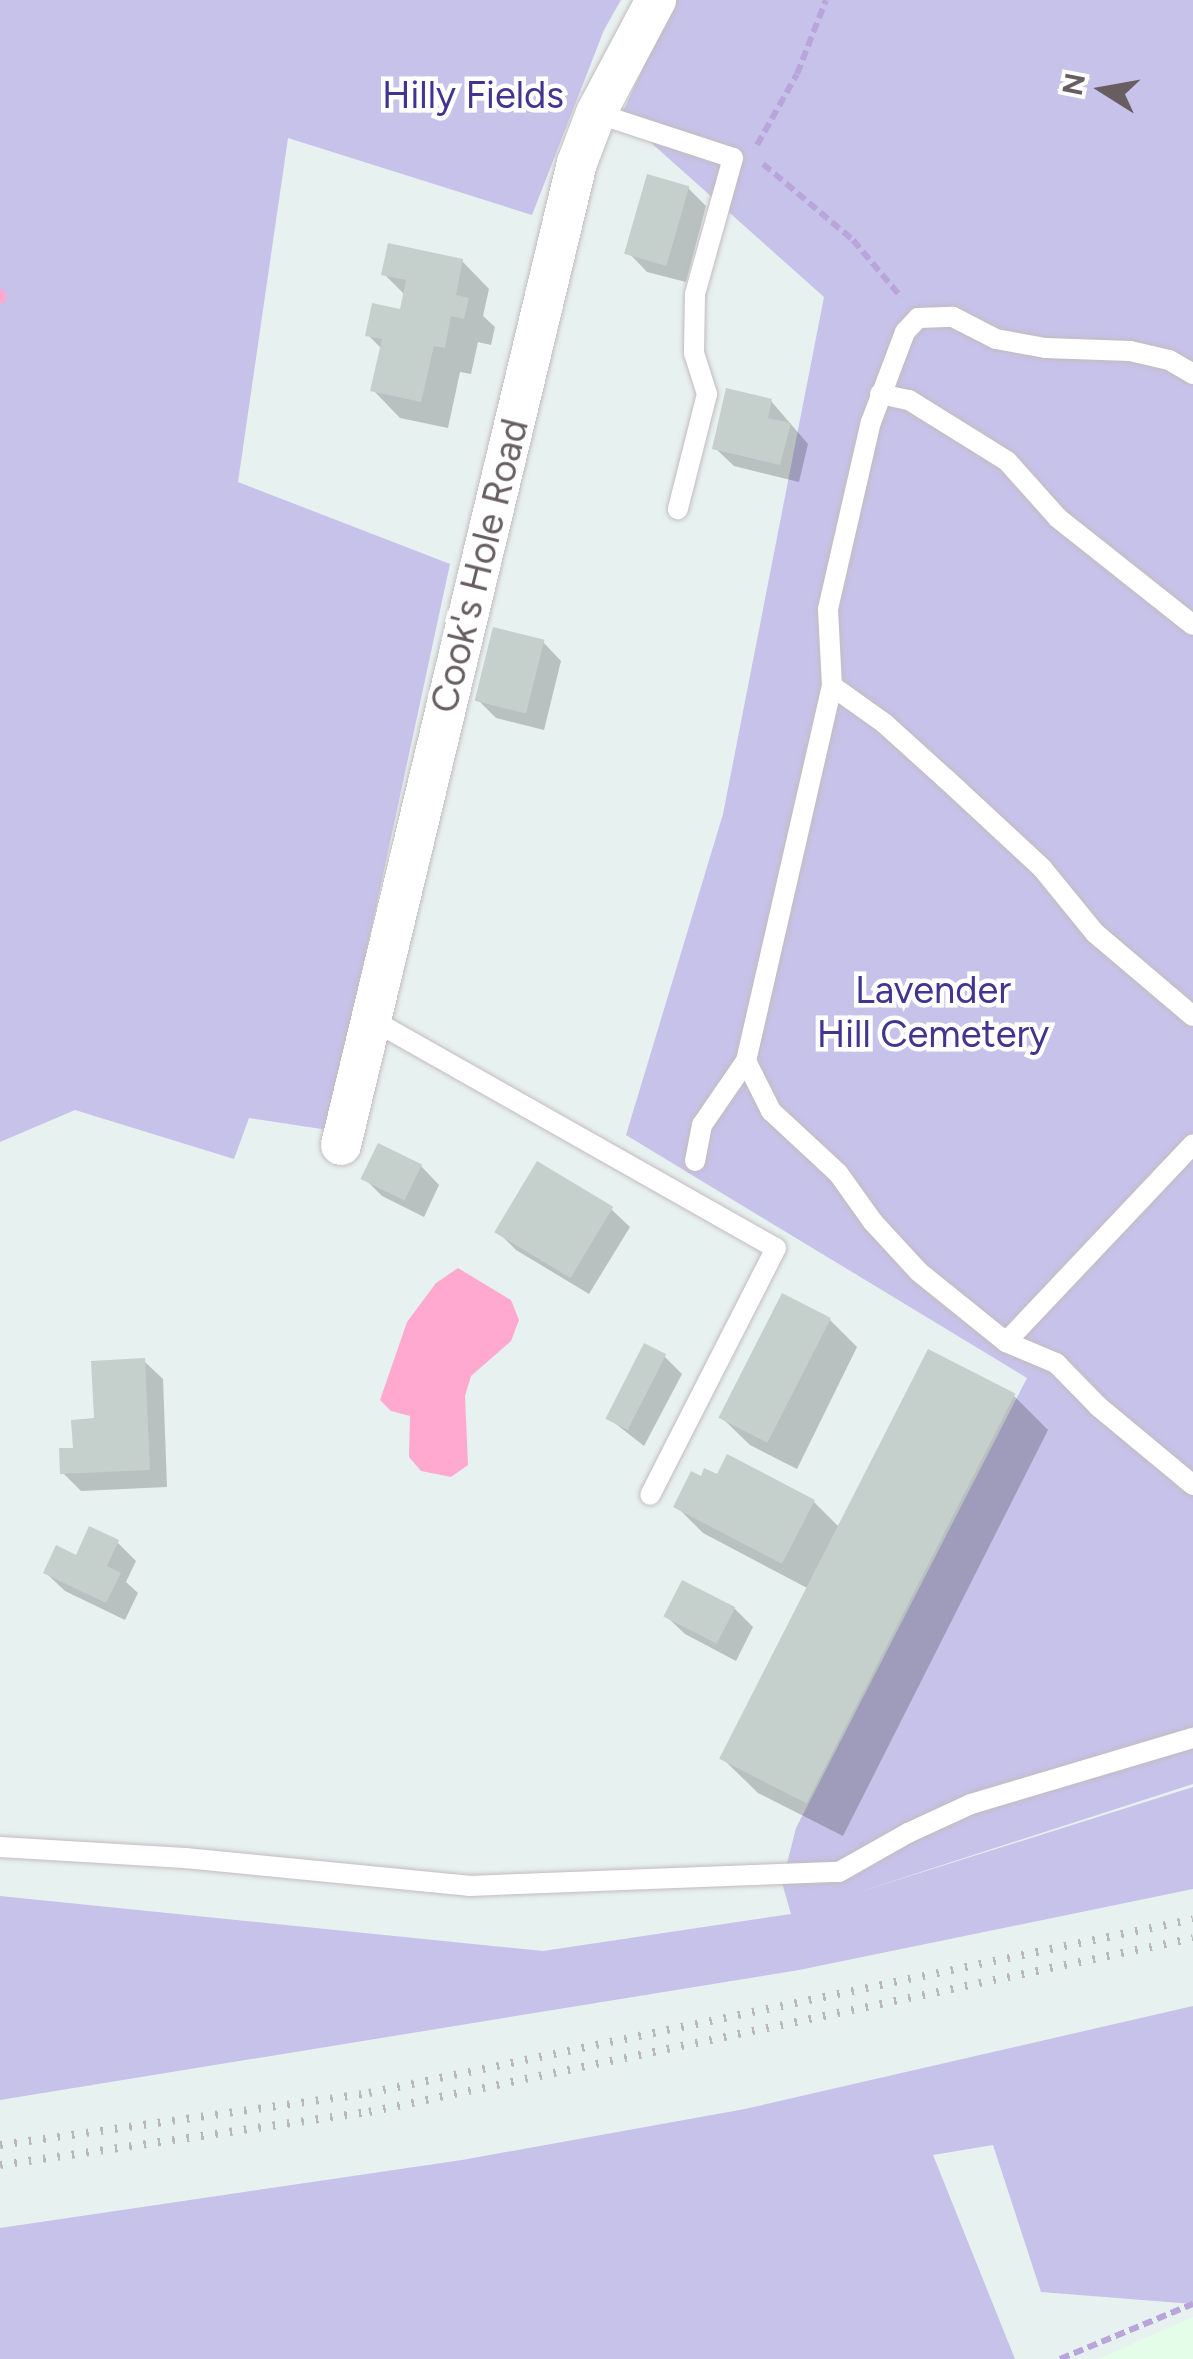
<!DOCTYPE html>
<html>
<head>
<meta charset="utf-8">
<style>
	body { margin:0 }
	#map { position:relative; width:1193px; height:2359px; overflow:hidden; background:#e7f1f0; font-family:Figtree,sans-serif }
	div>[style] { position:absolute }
	.medical>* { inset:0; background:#e4fde9 }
	.green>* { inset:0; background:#c7c2e9 }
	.water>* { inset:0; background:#ffa9d0 }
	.shadow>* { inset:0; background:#0003 }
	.stream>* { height:12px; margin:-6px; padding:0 6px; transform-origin:6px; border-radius:6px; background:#ffa9d0 }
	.building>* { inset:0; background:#c5cfcc; transform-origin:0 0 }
	.path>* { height:6px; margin-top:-3px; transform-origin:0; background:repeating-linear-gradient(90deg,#b9a5dc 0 10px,transparent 0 15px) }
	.roads { filter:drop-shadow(0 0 2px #c3bbbe) drop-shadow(0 0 2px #c3bbbe) }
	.service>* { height:20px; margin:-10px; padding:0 10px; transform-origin:10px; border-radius:10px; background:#fff }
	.minor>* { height:40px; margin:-20px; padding:0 20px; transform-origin:20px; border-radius:20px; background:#fff }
	.rail>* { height:8px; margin-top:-4px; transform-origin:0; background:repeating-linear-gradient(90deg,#b9b7b8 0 2.5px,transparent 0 14.5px) }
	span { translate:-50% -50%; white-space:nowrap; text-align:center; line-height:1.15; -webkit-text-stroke:9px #fff; paint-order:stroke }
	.park-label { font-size:38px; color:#423491 }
	.street-label { font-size:38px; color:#685e61 }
	.north { position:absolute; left:1053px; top:40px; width:100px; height:100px; -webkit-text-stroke:8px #fff; paint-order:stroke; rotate:281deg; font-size:28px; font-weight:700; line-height:40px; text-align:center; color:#685e61 }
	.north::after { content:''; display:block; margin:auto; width:35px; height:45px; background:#685e61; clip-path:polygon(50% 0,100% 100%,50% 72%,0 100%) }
</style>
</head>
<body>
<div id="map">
	<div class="medical">
		<div style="clip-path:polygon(1193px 2317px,1193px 2359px,1098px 2359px)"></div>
	</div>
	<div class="green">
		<div style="clip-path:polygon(0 0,621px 0,604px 30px,532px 215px,288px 138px,238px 482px,450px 564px,328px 1130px,249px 1118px,234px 1159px,75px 1110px,0 1142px)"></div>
		<div style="clip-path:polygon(674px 0,1193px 0,1193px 1784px,856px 1893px,1193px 1787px,1193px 1889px,799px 1970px,0 2100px,0 1896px,543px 1951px,791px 1914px,782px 1883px,796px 1828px,1027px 1378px,626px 1135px,723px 814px,824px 297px,621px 116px)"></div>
		<div style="clip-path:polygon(1193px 2006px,1193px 2304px,1041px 2292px,993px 2145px,933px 2155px,1015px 2359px,0 2359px,0 2228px,462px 2160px,745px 2109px)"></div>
	</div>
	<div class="water">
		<div style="clip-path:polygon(458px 1268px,511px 1300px,519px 1320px,511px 1341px,471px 1376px,465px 1396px,468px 1465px,451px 1477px,421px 1471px,409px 1457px,410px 1416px,391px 1411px,380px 1400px,407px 1322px,436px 1283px)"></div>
	</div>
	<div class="shadow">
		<div style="clip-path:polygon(688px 188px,706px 206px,686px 282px,647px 272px,629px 253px)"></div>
		<div style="clip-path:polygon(462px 261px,489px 289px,483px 316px,495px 327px,491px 345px,478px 342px,471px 374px,460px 372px,448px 428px,400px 418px,373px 390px,382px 349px,368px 335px,402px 312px,405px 295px,384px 274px)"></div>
		<div style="clip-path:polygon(771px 401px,808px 444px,799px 482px,734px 466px,715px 448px)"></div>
		<div style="clip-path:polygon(543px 642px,561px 661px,544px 730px,496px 718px,478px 700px)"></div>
		<div style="clip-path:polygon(421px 1166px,439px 1185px,424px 1217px,382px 1196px,364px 1178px)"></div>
		<div style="clip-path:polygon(611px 1209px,630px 1227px,589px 1294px,516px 1250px,498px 1232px)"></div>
		<div style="clip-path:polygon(830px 1320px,857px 1347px,797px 1469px,750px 1445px,722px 1418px)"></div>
		<div style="clip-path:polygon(664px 1356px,682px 1374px,644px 1446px,607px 1417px)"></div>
		<div style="clip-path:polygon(144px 1361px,163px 1379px,167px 1487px,81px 1491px,63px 1473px)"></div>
		<div style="clip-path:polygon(1014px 1396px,1048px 1430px,843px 1836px,758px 1793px,723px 1759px,809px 1589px,703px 1533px,676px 1506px,814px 1502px,840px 1528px)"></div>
		<div style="clip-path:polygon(117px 1542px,136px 1561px,126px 1582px,138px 1593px,125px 1620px,65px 1591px,46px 1573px)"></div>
		<div style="clip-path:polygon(735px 1609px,753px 1627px,736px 1661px,685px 1634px,666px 1616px)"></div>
	</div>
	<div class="stream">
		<div style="left:0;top:295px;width:3px;rotate:90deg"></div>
	</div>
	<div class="building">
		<div style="left:647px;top:174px;width:44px;height:83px;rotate:16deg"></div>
		<div style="clip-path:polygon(388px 243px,463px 259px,456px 295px,469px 298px,464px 319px,451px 316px,445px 348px,434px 346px,421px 402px,370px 391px,382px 339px,365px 336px,372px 303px,400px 309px,406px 280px,381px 275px)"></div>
		<div style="clip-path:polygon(726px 388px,772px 399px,768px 418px,791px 423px,780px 465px,712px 449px)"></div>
		<div style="left:493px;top:627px;width:53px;height:76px;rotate:14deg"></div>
		<div style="left:378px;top:1143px;width:49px;height:40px;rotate:26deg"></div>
		<div style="left:537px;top:1161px;width:89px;height:83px;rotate:31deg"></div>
		<div style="left:782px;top:1293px;width:55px;height:140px;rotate:27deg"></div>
		<div style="left:644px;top:1343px;width:25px;height:85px;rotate:27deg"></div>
		<div style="left:928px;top:1349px;width:98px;height:460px;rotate:27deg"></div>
		<div style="clip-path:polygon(145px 1358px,150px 1470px,60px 1474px,59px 1448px,73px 1448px,71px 1420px,94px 1418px,91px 1361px)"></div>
		<div style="clip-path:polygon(727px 1454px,815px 1500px,782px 1564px,673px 1507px,691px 1471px,701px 1476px,704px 1468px,717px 1474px)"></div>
		<div style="clip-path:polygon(89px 1526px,119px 1540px,107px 1566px,121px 1573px,106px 1603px,43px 1573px,56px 1545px,76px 1555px)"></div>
		<div style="left:682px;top:1580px;width:60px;height:41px;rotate:27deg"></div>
	</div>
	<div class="path">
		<div style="left:757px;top:145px;width:81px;rotate:-60.6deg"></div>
		<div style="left:797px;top:74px;width:79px;rotate:-68.6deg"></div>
		<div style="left:763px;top:164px;width:118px;rotate:40.2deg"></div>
		<div style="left:853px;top:240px;width:75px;rotate:49.9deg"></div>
		<div style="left:1060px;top:2359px;width:144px;rotate:-22.5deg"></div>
	</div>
	<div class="roads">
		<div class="service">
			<div style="left:596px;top:113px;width:144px;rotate:18.2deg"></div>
			<div style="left:733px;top:158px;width:141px;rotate:105.6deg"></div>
			<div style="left:695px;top:294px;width:59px;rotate:91deg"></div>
			<div style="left:694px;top:353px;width:43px;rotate:72.4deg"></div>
			<div style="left:707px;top:394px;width:119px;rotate:104.2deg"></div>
			<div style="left:880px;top:394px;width:30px;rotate:12deg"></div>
			<div style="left:909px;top:400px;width:115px;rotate:31.9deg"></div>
			<div style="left:1007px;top:461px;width:76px;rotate:48.2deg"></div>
			<div style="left:1058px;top:518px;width:172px;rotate:38.4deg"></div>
			<div style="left:832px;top:686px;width:64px;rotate:35.4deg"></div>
			<div style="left:884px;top:723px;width:84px;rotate:42.1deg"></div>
			<div style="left:946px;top:779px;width:131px;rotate:42.8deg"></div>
			<div style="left:1042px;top:868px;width:84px;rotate:50.8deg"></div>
			<div style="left:1095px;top:933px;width:128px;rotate:40.3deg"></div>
			<div style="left:369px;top:1018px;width:467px;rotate:29.5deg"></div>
			<div style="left:776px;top:1248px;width:277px;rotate:117deg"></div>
			<div style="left:746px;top:1061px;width:385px;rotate:-77.1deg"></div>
			<div style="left:832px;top:686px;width:77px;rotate:-93deg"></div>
			<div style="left:828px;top:609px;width:192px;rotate:-77.1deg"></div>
			<div style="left:871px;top:422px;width:96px;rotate:-69.3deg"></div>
			<div style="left:905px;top:332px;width:19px;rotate:-47deg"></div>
			<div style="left:918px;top:318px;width:35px;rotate:-2deg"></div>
			<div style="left:953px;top:317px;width:48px;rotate:27.1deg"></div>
			<div style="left:996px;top:339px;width:50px;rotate:10.4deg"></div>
			<div style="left:1045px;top:348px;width:85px;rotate:2deg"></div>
			<div style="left:1130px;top:351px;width:40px;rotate:13deg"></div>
			<div style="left:1169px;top:360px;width:28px;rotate:30deg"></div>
			<div style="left:695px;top:1161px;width:37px;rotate:-79deg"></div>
			<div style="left:702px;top:1125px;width:78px;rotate:-55.5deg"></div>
			<div style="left:746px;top:1061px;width:56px;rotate:63.4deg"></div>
			<div style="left:771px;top:1111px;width:91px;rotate:42.8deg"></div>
			<div style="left:838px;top:1173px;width:60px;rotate:54.5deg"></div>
			<div style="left:873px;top:1222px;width:68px;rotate:47.4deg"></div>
			<div style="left:919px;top:1272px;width:112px;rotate:38.8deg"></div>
			<div style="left:1006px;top:1342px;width:54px;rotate:22.8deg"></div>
			<div style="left:1056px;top:1363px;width:62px;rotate:45.7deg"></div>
			<div style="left:1099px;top:1407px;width:122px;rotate:39.7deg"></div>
			<div style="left:1006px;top:1342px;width:272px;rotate:-46.6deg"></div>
			<div style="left:0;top:1847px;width:185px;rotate:3.4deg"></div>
			<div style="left:185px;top:1858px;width:285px;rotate:5.6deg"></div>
			<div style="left:469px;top:1886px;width:370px;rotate:-2.2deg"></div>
			<div style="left:839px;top:1872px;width:79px;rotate:-29.5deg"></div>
			<div style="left:908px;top:1833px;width:69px;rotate:-24.7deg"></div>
			<div style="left:971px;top:1804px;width:232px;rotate:-16.6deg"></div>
		</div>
		<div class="minor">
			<div style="left:341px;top:1145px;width:1010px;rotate:-76.49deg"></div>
			<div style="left:577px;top:163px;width:53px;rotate:-69.2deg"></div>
			<div style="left:596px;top:113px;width:128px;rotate:-62deg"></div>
		</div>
	</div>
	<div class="rail">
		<div style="left:0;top:2145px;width:373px;rotate:-8deg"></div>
		<div style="left:369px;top:2093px;width:842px;rotate:-11.92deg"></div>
		<div style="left:0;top:2165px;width:373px;rotate:-8.2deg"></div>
		<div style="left:369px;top:2112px;width:842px;rotate:-11.92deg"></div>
	</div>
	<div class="park-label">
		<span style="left:473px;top:96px">Hilly Fields</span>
		<span style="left:933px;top:1013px">Lavender<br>Hill Cemetery</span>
	</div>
	<div class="street-label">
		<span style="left:480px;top:566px;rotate:-76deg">Cook's Hole Road</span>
	</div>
	<div class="north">N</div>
</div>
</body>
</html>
